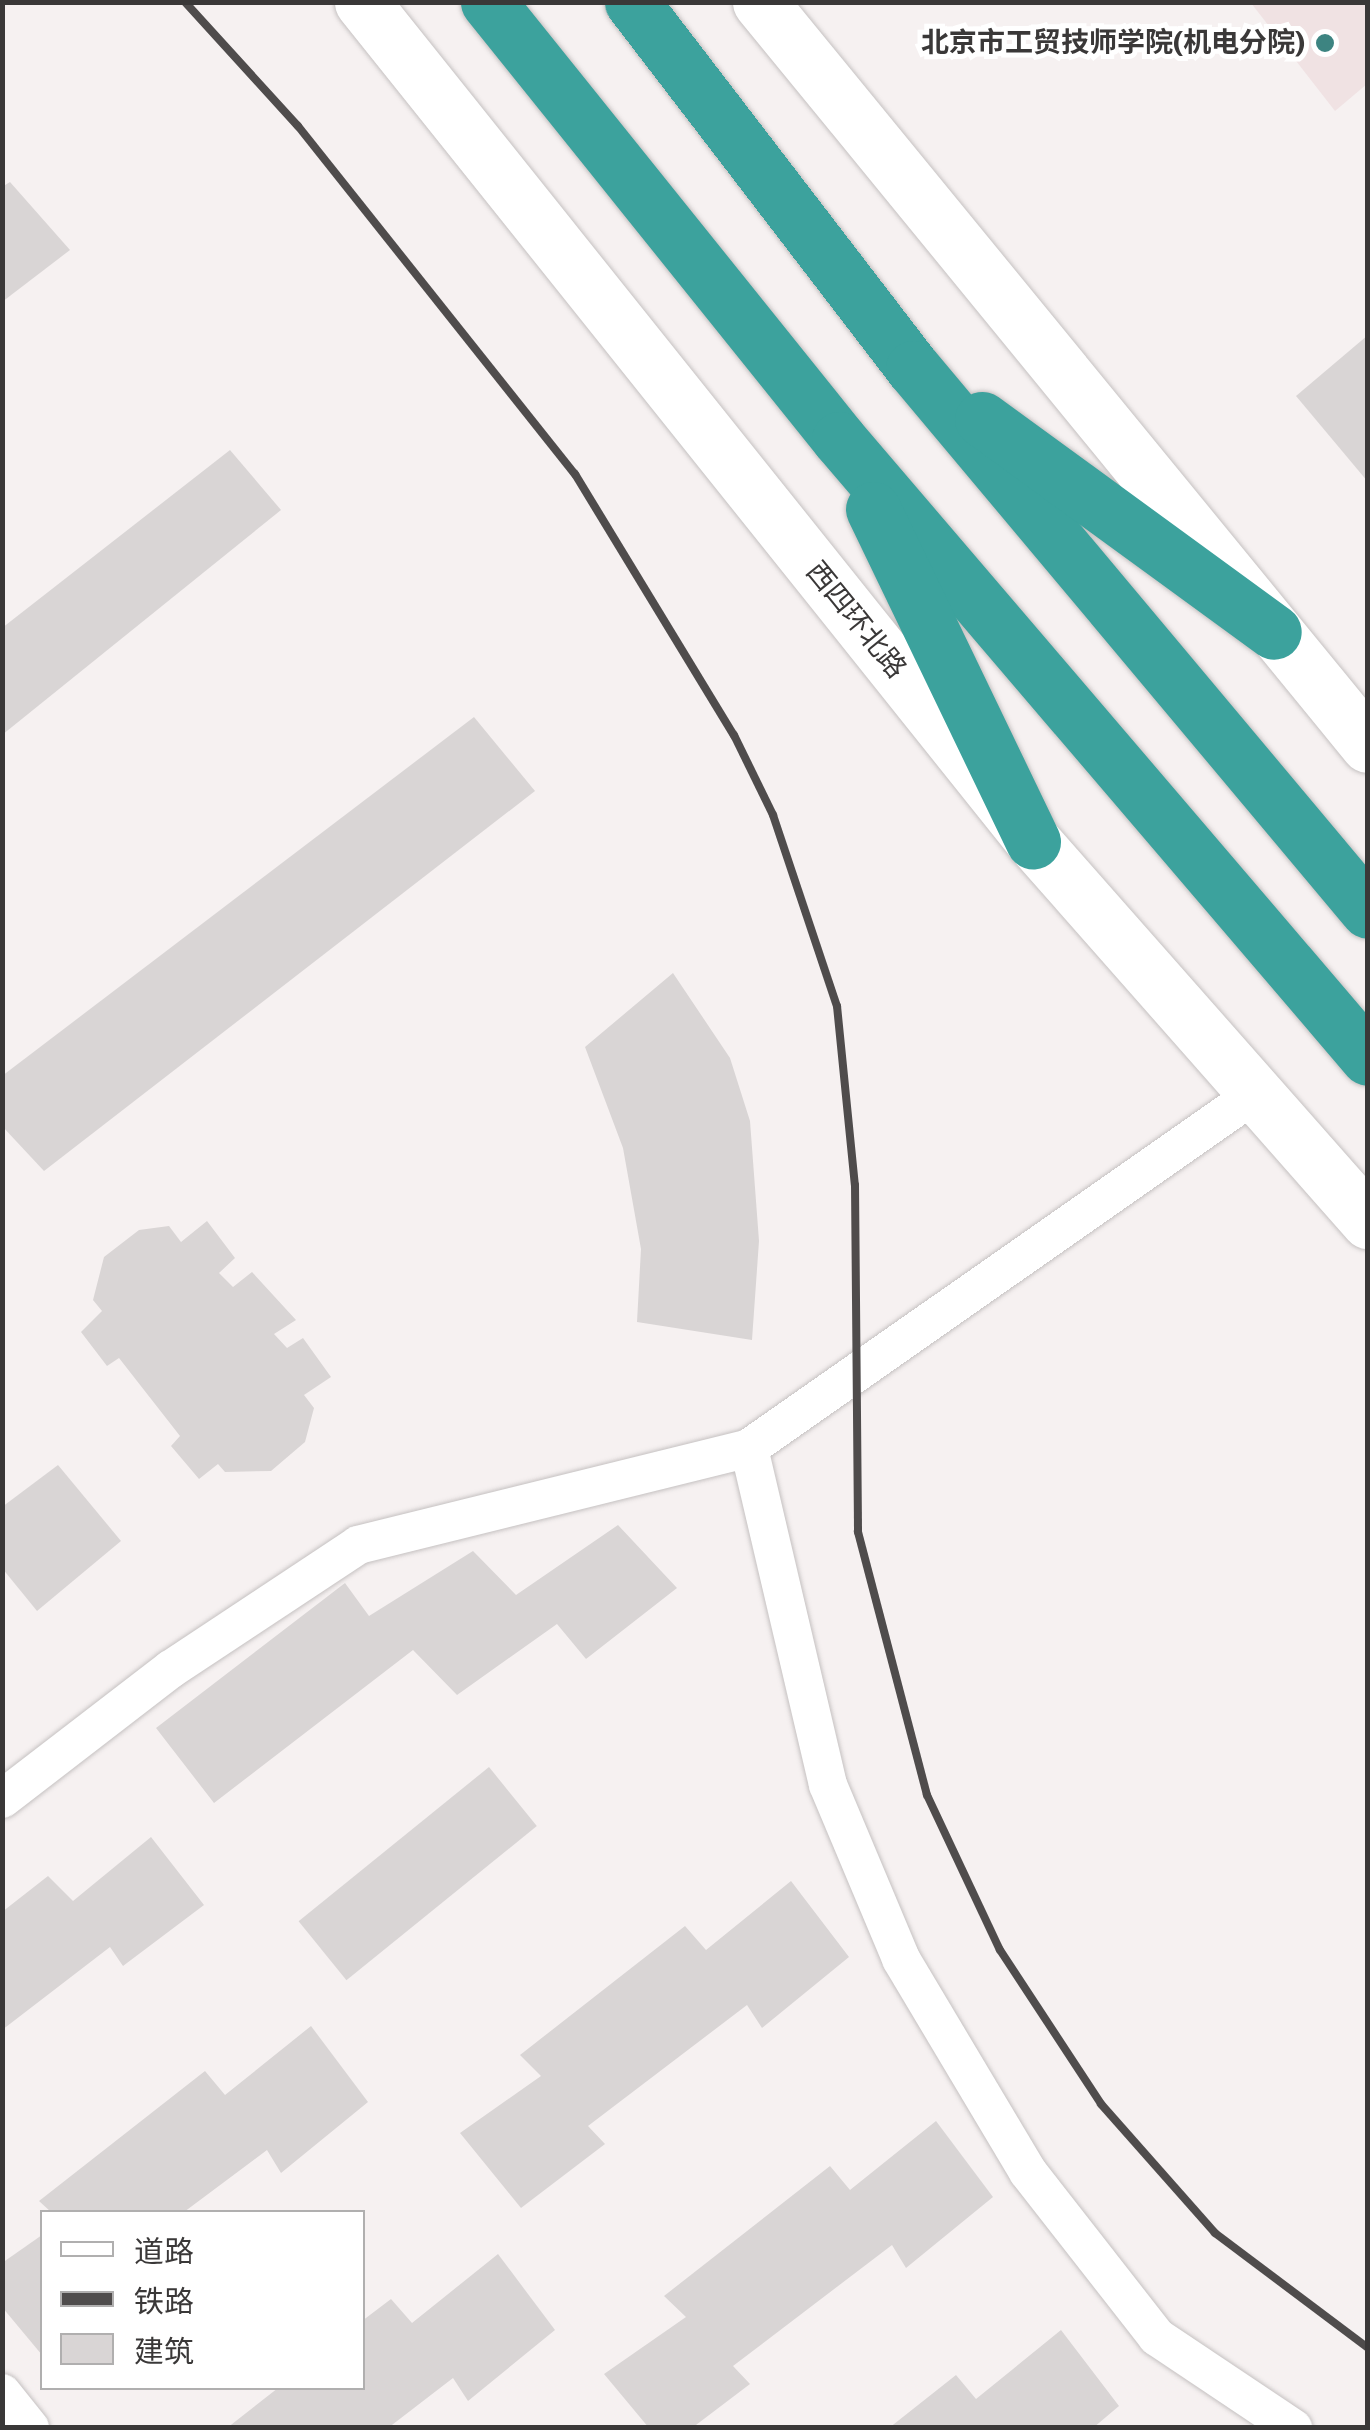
<!DOCTYPE html>
<html>
<head>
<meta charset="utf-8">
<style>
	body { margin:0 }
	#map { position:relative; width:1370px; height:2430px; overflow:hidden; background:#f6f1f1; font-family:"Roboto Serif","Noto Sans SC",serif }
	div>[style] { position:absolute }
	.built>* { inset:0; background:#f0e2e3 }
	.building>* { inset:0; background:#d9d5d5; transform-origin:0 0 }
	.roads { filter:drop-shadow(0 0 2px #c5c1c1) drop-shadow(0 0 2px #c5c1c1) }
	.street>* { height:38px; margin:-19px; padding:0 19px; transform-origin:19px; border-radius:19px; background:#fff }
	.secondary>* { height:55px; margin:-27.5px; padding:0 27.5px; transform-origin:27.5px; border-radius:27.5px; background:#fff }
	.highway>* { height:55px; margin:-27.5px; padding:0 27.5px; transform-origin:27.5px; border-radius:27.5px; background:#3ca29d }
	.rail>* { height:8px; margin:-4px; padding:0 4px; transform-origin:4px; border-radius:4px; background:#4f4c4c }
	.dots>* { width:28px; height:28px; translate:-50% -50%; box-sizing:border-box; border:5px solid #fff; border-radius:50% }
	span { translate:-50% -50%; white-space:nowrap; text-align:center; line-height:1.15; -webkit-text-stroke:10px #fff; paint-order:stroke }
	.poi-label { font-size:28px; color:#3a3838; font-weight:700 }
	.right { translate:-100% -50%; text-align:right }
	.street-label { font-size:28px; color:#3a3838 }
	.frame { position:absolute; inset:0; border:5px solid #3a3838; pointer-events:none }
	.legend { position:absolute; left:40px; top:2210px; width:325px; height:180px; box-sizing:border-box; background:#fff; border:2px solid #b0afaf; margin:0; padding:12px 18px; list-style:none; font-size:30px; color:#3a3838 }
	.legend li { display:flex; align-items:center; gap:20px; height:50px }
	.legend b { width:50px; border:2px solid #b0afaf }
</style>
</head>
<body>
<div id="map">
	<div class="built">
		<div style="clip-path:polygon(1251px 3px,1367px 3px,1367px 84px,1335px 111px)"></div>
	</div>
	<div class="building">
		<div style="clip-path:polygon(10px 182px,70px 250px,2px 302px,2px 187px)"></div>
		<div style="clip-path:polygon(1368px 335px,1368px 482px,1296px 396px)"></div>
		<div style="clip-path:polygon(230px 450px,281px 510px,2px 735px,2px 628px)"></div>
		<div style="clip-path:polygon(474px 717px,535px 791px,44px 1171px,2px 1126px,2px 1076px)"></div>
		<div style="clip-path:polygon(673px 973px,730px 1058px,750px 1121px,759px 1241px,752px 1340px,637px 1322px,641px 1249px,623px 1148px,585px 1047px)"></div>
		<div style="clip-path:polygon(207px 1221px,235px 1258px,219px 1273px,233px 1287px,252px 1272px,296px 1320px,274px 1334px,287px 1348px,303px 1338px,331px 1377px,304px 1395px,314px 1408px,305px 1442px,271px 1471px,225px 1472px,218px 1464px,199px 1479px,171px 1446px,180px 1436px,119px 1358px,107px 1366px,81px 1332px,102px 1311px,93px 1300px,104px 1257px,139px 1230px,169px 1226px,181px 1242px)"></div>
		<div style="clip-path:polygon(58px 1465px,121px 1541px,37px 1611px,2px 1568px,2px 1507px)"></div>
		<div style="clip-path:polygon(618px 1525px,677px 1588px,586px 1659px,557px 1624px,457px 1695px,413px 1650px,214px 1803px,156px 1728px,345px 1583px,369px 1616px,473px 1551px,516px 1595px)"></div>
		<div style="left:489px;top:1767px;width:76px;height:245px;rotate:51deg"></div>
		<div style="clip-path:polygon(151px 1837px,204px 1905px,123px 1966px,110px 1947px,2px 2030px,2px 1912px,48px 1876px,73px 1901px)"></div>
		<div style="clip-path:polygon(791px 1881px,849px 1957px,762px 2028px,747px 2005px,588px 2126px,605px 2144px,521px 2208px,460px 2133px,541px 2076px,520px 2055px,685px 1926px,706px 1950px)"></div>
		<div style="clip-path:polygon(311px 2026px,368px 2102px,281px 2173px,267px 2150px,184px 2212px,51px 2212px,39px 2201px,205px 2071px,225px 2095px)"></div>
		<div style="clip-path:polygon(936px 2121px,993px 2197px,906px 2268px,892px 2245px,733px 2366px,750px 2384px,692px 2428px,649px 2428px,604px 2374px,686px 2317px,664px 2296px,830px 2166px,850px 2190px)"></div>
		<div style="clip-path:polygon(42px 2235px,42px 2355px,2px 2307px,2px 2263px)"></div>
		<div style="clip-path:polygon(498px 2254px,555px 2330px,468px 2401px,453px 2378px,388px 2428px,227px 2428px,278px 2388px,362px 2388px,362px 2321px,391px 2299px,412px 2323px)"></div>
		<div style="clip-path:polygon(1061px 2330px,1119px 2406px,1093px 2428px,889px 2428px,956px 2375px,976px 2399px)"></div>
	</div>
	<div class="roads">
		<div class="street">
			<div style="left:749px;top:1448px;width:346px;rotate:76.8deg"></div>
			<div style="left:828px;top:1785px;width:189px;rotate:67.2deg"></div>
			<div style="left:901px;top:1959px;width:248px;rotate:59.2deg"></div>
			<div style="left:1028px;top:2172px;width:209px;rotate:52deg"></div>
			<div style="left:1157px;top:2337px;width:164px;rotate:33.8deg"></div>
			<div style="left:2px;top:1799px;width:213px;rotate:-37.6deg"></div>
			<div style="left:171px;top:1669px;width:224px;rotate:-33.5deg"></div>
			<div style="left:358px;top:1545px;width:403px;rotate:-13.9deg"></div>
			<div style="left:749px;top:1448px;width:618px;rotate:-34.98deg"></div>
			<div style="left:2px;top:2393px;width:45px;rotate:51.3deg"></div>
		</div>
		<div class="secondary">
			<div style="left:362px;top:2px;width:1074px;rotate:51.35deg"></div>
			<div style="left:1033px;top:841px;width:507px;rotate:48.6deg"></div>
			<div style="left:760px;top:2px;width:960px;rotate:50.71deg"></div>
		</div>
		<div class="highway">
			<div style="left:488px;top:2px;width:561px;rotate:51.23deg"></div>
			<div style="left:839px;top:439px;width:814px;rotate:49.48deg"></div>
			<div style="left:632px;top:2px;width:461px;rotate:52.5deg"></div>
			<div style="left:913px;top:368px;width:708px;rotate:50.04deg"></div>
			<div style="left:982px;top:419px;width:361px;rotate:36.1deg"></div>
			<div style="left:873px;top:509px;width:369px;rotate:64.3deg"></div>
		</div>
	</div>
	<div class="rail">
		<div style="left:185px;top:2px;width:168px;rotate:47.7deg"></div>
		<div style="left:298px;top:126px;width:445px;rotate:51.5deg"></div>
		<div style="left:575px;top:474px;width:306px;rotate:58.7deg"></div>
		<div style="left:734px;top:735px;width:89px;rotate:64deg"></div>
		<div style="left:773px;top:815px;width:201px;rotate:71.5deg"></div>
		<div style="left:837px;top:1006px;width:180px;rotate:84.3deg"></div>
		<div style="left:855px;top:1185px;width:347px;rotate:89.5deg"></div>
		<div style="left:858px;top:1532px;width:272px;rotate:75.3deg"></div>
		<div style="left:927px;top:1795px;width:171px;rotate:64.8deg"></div>
		<div style="left:1000px;top:1950px;width:184px;rotate:56.7deg"></div>
		<div style="left:1101px;top:2104px;width:172px;rotate:48.5deg"></div>
		<div style="left:1215px;top:2233px;width:191px;rotate:36.9deg"></div>
	</div>
	<div class="dots">
		<div style="left:1325px;top:43px;background:#3d8481"></div>
	</div>
	<div class="poi-label">
		<span class="right" style="left:1305px;top:43px">北京市工贸技师学院(机电分院)</span>
	</div>
	<div class="street-label">
		<span style="left:856px;top:620px;rotate:51deg">西四环北路</span>
	</div>
	<div class="frame"></div>
	<ul class="legend">
	<li><b style="height:12px;background:#fff"></b>道路</li>
	<li><b style="height:12px;background:#4f4c4c"></b>铁路</li>
	<li><b style="height:28px;background:#d9d5d5"></b>建筑</li>
	</ul>
</div>
</body>
</html>
